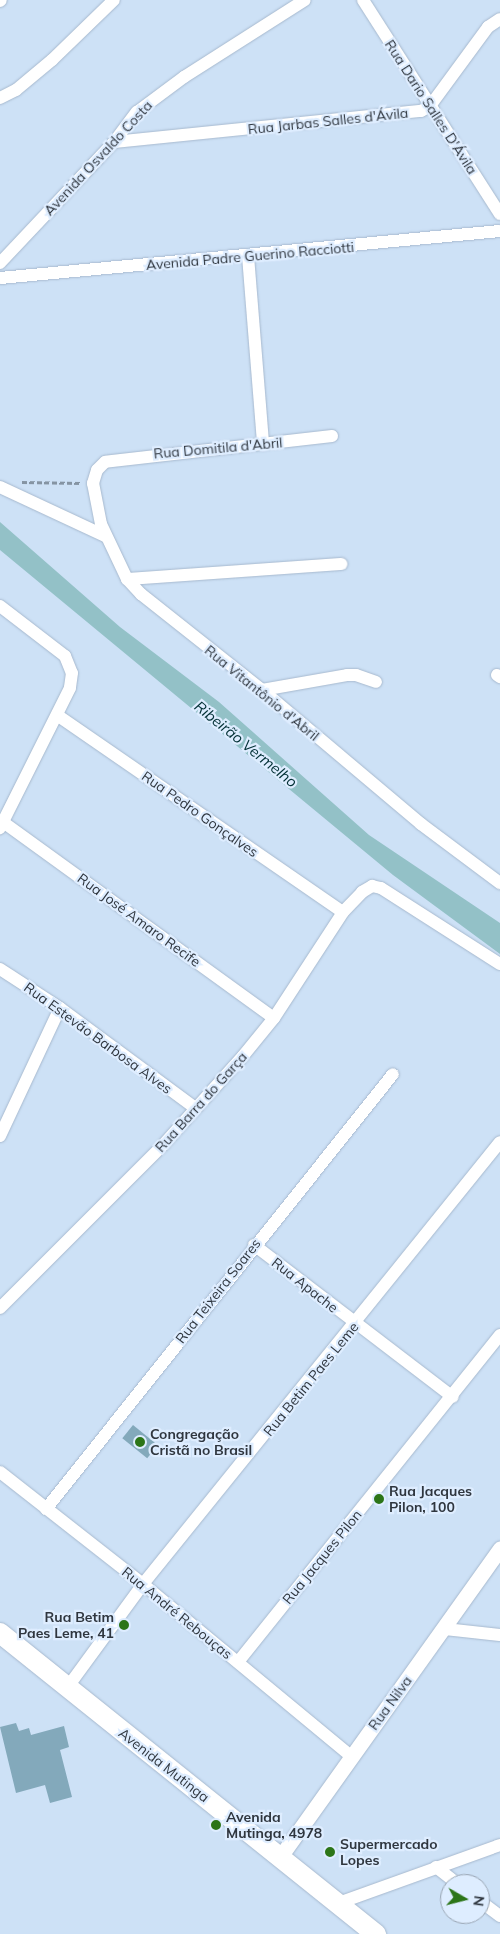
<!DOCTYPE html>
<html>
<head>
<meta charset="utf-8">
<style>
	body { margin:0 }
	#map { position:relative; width:500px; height:1934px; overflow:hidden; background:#cde1f6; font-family:Mulish,sans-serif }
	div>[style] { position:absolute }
	.water>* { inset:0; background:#93c1c7 }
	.building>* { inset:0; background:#83a9bb; transform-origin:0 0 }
	.path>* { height:2.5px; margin-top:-1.25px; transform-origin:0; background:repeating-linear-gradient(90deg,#8594a3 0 5px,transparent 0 7.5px) }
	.roads { filter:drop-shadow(0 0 1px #a7b9ce) drop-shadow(0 0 1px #a7b9ce) }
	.minor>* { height:12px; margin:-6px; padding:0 6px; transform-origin:6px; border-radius:6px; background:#fff }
	.tertiary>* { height:15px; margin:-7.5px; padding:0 7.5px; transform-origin:7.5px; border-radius:7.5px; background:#fff }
	.primary>* { height:20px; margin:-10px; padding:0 10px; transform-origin:10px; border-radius:10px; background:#fff }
	.dots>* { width:14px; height:14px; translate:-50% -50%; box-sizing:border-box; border:2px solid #deedff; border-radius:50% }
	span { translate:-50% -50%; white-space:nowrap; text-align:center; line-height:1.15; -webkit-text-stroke:4.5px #deedff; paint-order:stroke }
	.street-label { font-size:14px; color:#2f363f }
	.poi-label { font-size:14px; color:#2f363f; font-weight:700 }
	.left { translate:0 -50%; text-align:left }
	.right { translate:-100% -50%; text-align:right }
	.water-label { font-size:15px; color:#023035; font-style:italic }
	.north { position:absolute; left:440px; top:1874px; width:50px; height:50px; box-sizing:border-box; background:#deedff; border:1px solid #98a4b2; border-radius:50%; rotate:98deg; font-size:14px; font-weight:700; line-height:20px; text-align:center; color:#2f363f }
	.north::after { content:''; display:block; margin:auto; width:18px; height:22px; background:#2c7518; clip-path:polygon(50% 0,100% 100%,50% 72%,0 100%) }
</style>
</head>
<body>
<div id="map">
	<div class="water">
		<div style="clip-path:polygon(0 522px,120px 627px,219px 702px,369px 835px,500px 923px,500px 954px,393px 875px,0 550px)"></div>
	</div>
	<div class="building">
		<div style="left:133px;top:1425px;width:32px;height:17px;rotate:39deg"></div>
		<div style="clip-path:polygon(16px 1723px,19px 1731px,29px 1728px,31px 1735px,64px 1726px,69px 1747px,60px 1750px,72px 1797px,50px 1803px,45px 1785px,16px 1793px,0 1727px)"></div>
	</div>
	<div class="path">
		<div style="left:22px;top:482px;width:59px;rotate:1deg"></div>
	</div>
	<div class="roads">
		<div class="minor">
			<div style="left:363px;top:0;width:254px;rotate:57.4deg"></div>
			<div style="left:0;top:1px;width:1px;rotate:-45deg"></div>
			<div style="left:0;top:98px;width:18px;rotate:-27deg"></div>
			<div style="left:16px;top:90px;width:47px;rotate:-39.8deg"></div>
			<div style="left:52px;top:60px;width:86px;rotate:-44.1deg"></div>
			<div style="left:114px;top:142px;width:309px;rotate:-5.8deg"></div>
			<div style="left:421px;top:111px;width:10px;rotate:-29deg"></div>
			<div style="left:430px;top:106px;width:98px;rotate:-53.7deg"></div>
			<div style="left:488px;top:27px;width:14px;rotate:-34deg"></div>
			<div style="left:248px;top:256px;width:189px;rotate:85.4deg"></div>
			<div style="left:0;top:263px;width:166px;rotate:-46.7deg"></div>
			<div style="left:114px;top:142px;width:38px;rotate:-53deg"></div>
			<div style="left:137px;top:112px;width:59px;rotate:-36.7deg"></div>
			<div style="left:184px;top:77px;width:143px;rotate:-32.5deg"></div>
			<div style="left:0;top:278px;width:502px;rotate:-5.37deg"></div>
			<div style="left:332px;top:436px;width:228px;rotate:173.5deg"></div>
			<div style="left:105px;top:462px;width:11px;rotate:135deg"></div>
			<div style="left:97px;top:470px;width:14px;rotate:107deg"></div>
			<div style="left:93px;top:483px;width:42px;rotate:79deg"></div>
			<div style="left:101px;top:524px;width:61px;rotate:64.7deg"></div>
			<div style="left:127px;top:579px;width:21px;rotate:47deg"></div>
			<div style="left:141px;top:594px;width:154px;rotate:38.4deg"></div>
			<div style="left:262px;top:690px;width:208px;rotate:40.1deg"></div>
			<div style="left:421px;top:824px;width:99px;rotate:36.8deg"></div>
			<div style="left:0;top:487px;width:116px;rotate:25deg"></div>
			<div style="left:127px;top:579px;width:215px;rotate:-4deg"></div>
			<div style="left:0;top:606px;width:82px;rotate:37.6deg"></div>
			<div style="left:65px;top:656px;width:18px;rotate:68deg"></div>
			<div style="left:72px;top:673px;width:15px;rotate:98deg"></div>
			<div style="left:70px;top:688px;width:157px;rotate:116.6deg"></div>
			<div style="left:497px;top:675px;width:4px;rotate:34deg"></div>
			<div style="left:262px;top:690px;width:86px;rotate:-10deg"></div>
			<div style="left:347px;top:675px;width:9px"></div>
			<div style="left:356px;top:675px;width:21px;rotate:19deg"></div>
			<div style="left:57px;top:715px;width:347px;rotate:34.6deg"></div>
			<div style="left:3px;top:822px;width:334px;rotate:35.9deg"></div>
			<div style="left:0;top:969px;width:72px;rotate:33deg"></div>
			<div style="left:60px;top:1008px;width:168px;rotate:36.5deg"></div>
			<div style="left:0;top:1136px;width:141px;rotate:-64.9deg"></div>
			<div style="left:254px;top:1245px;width:250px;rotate:37.4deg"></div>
			<div style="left:0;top:1308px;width:232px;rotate:-45deg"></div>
			<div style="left:164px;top:1144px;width:118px;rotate:-48.1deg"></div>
			<div style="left:243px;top:1056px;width:49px;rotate:-50.8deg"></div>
			<div style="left:274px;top:1018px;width:126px;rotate:-56.9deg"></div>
			<div style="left:343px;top:912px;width:28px;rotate:-46deg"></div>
			<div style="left:362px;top:892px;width:12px;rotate:-31deg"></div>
			<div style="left:372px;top:886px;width:9px;rotate:13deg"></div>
			<div style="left:381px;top:888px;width:141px;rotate:32.6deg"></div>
			<div style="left:0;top:1472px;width:182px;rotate:38.1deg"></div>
			<div style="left:143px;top:1584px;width:270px;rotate:39.6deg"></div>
			<div style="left:46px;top:1509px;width:556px;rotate:-51.42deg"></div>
			<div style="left:445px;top:1629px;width:55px;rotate:6.2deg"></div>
			<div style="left:238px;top:1662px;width:419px;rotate:-51.3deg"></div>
			<div style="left:67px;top:1688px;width:129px;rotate:-53.8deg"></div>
			<div style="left:143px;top:1584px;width:568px;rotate:-51.07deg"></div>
			<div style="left:436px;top:1867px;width:28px;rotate:38deg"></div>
			<div style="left:480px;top:1901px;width:25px;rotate:37deg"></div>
			<div style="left:336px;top:1904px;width:174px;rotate:-19.8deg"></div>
		</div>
		<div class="tertiary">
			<div style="left:280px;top:1857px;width:379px;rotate:-54.5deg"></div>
		</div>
		<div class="primary">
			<div style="left:0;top:1633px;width:482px;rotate:38.7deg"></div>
		</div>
	</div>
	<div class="dots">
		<div style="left:140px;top:1442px;background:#2c7518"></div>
		<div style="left:379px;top:1499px;background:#2c7518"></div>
		<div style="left:124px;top:1625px;background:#2c7518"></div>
		<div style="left:216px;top:1825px;background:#2c7518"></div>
		<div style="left:330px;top:1852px;background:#2c7518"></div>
	</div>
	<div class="street-label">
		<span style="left:431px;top:107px;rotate:57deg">Rua Dario Salles D'Ávila</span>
		<span style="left:328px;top:121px;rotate:-6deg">Rua Jarbas Salles d'Ávila</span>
		<span style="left:98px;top:158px;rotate:-47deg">Avenida Osvaldo Costa</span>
		<span style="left:250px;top:256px;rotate:-5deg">Avenida Padre Guerino Racciotti</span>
		<span style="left:218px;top:448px;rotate:-5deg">Rua Domitila d'Abril</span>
		<span style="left:262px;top:693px;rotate:39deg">Rua Vitantônio d'Abril</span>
		<span style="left:200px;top:814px;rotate:35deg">Rua Pedro Gonçalves</span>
		<span style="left:139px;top:920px;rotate:36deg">Rua José Amaro Recife</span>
		<span style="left:98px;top:1038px;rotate:36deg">Rua Estevão Barbosa Alves</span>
		<span style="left:201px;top:1102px;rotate:-48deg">Rua Barra do Garça</span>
		<span style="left:305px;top:1285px;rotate:38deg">Rua Apache</span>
		<span style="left:218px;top:1291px;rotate:-52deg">Rua Teixeira Soares</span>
		<span style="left:311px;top:1379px;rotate:-51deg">Rua Betim Paes Leme</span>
		<span style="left:322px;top:1557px;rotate:-51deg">Rua Jacques Pilon</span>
		<span style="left:177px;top:1613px;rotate:39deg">Rua André Rebouças</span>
		<span style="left:390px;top:1703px;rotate:-54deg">Rua Nilva</span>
		<span style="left:164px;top:1765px;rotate:38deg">Avenida Mutinga</span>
	</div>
	<div class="poi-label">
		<span class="left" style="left:150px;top:1442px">Congregação<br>Cristã no Brasil</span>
		<span class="left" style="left:389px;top:1499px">Rua Jacques<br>Pilon, 100</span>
		<span class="right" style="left:114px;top:1625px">Rua Betim<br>Paes Leme, 41</span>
		<span class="left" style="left:226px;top:1825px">Avenida<br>Mutinga, 4978</span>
		<span class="left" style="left:340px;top:1852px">Supermercado<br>Lopes</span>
	</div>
	<div class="water-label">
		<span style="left:246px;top:744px;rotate:39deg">Ribeirão Vermelho</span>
	</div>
	<div class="north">N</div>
</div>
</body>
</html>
